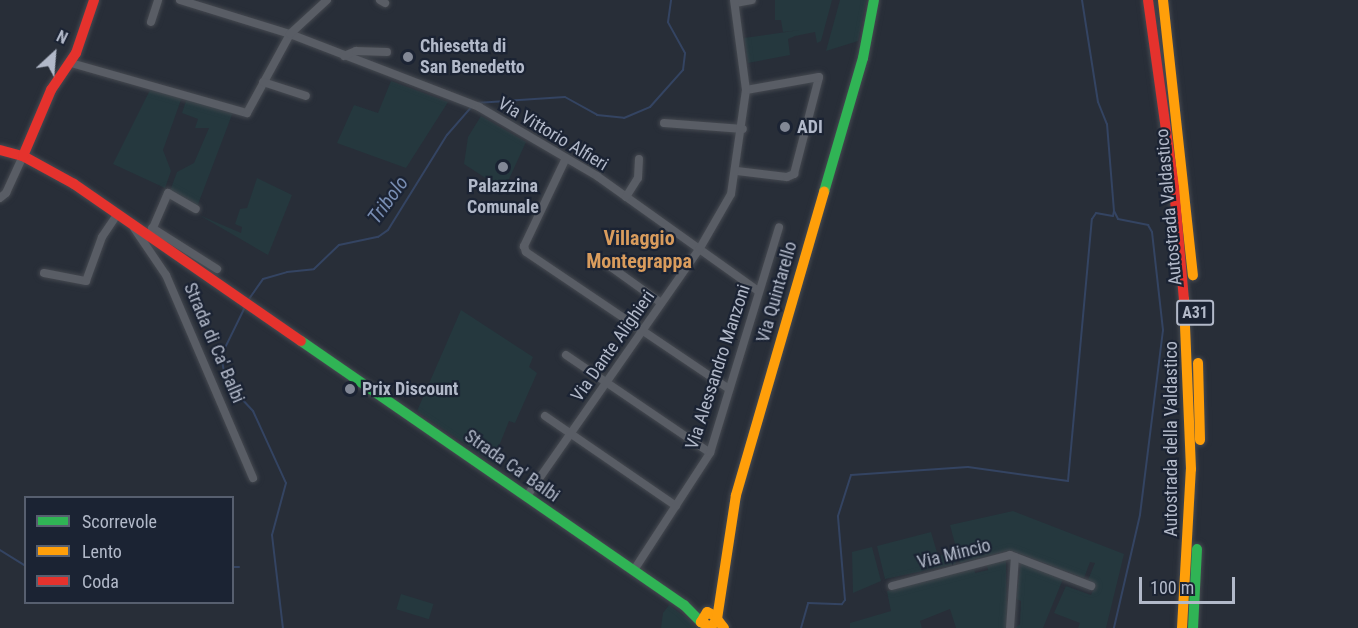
<!DOCTYPE html>
<html>
<head>
<meta charset="utf-8">
<style>
	body { margin:0 }
	#map { position:relative; width:1358px; height:628px; overflow:hidden; background:#282e38; font-family:"Roboto Condensed",sans-serif }
	div>[style] { position:absolute }
	.green>* { inset:0; background:#25383e; transform-origin:0 0 }
	.stream>* { height:2px; margin:-1px; padding:0 1px; transform-origin:1px; border-radius:1px; background:#344462 }
	.roads { filter:drop-shadow(0 0 2px #454950) drop-shadow(0 0 2px #454950) }
	.street>* { height:8px; margin:-4px; padding:0 4px; transform-origin:4px; border-radius:4px; background:#595d65 }
	.fast>* { height:10px; margin:-5px; padding:0 5px; transform-origin:5px; border-radius:5px; background:#30b455 }
	.slow>* { height:10px; margin:-5px; padding:0 5px; transform-origin:5px; border-radius:5px; background:#ff9f0a }
	.jam>* { height:10px; margin:-5px; padding:0 5px; transform-origin:5px; border-radius:5px; background:#e5322d }
	.dots>* { width:16px; height:16px; translate:-50% -50%; box-sizing:border-box; border:3px solid #1b2333; border-radius:50% }
	span { translate:-50% -50%; white-space:nowrap; text-align:center; line-height:1.15; -webkit-text-stroke:4.5px #1b2333; paint-order:stroke }
	.shield-label span { padding:2px 4px; background:#1b2333; border:2px solid; border-radius:4px; -webkit-text-stroke-width:0 }
	.shield-label { font-size:16px; color:#b2b9c9; font-weight:700 }
	.poi-label { font-size:18px; color:#b2b9c9; font-weight:700 }
	.left { translate:0 -50%; text-align:left }
	.street-label { font-size:18px; color:#b2b9c9 }
	.water-label { font-size:20px; color:#788db2; font-style:italic }
	.neighbourhood-label { font-size:20px; color:#d99c5d; font-weight:700 }
	.legend { position:absolute; left:24px; top:496px; width:210px; height:108px; box-sizing:border-box; background:#1b2333; border:2px solid #575f6f; margin:0; padding:8px 10px; list-style:none; font-size:18px; color:#b2b9c9 }
	.legend li { display:flex; align-items:center; gap:12px; height:30px }
	.legend b { width:30px; border:2px solid #575f6f }
	.north { position:absolute; left:24px; top:24px; width:60px; height:60px; -webkit-text-stroke:4px #1b2333; paint-order:stroke; rotate:26deg; font-size:16px; font-weight:700; line-height:24px; text-align:center; color:#b2b9c9 }
	.north::after { content:''; display:block; margin:auto; width:21px; height:27px; background:#b2b9c9; clip-path:polygon(50% 0,100% 100%,50% 72%,0 100%) }
	.scale { position:absolute; left:1139px; top:577px; width:96px; height:27px; box-sizing:border-box; border:3px solid #b2b9c9; border-top:0; padding-left:8px; font-size:18px; line-height:21px; white-space:nowrap; color:#b2b9c9; -webkit-text-stroke:4px #1b2333; paint-order:stroke }
</style>
</head>
<body>
<div id="map">
	<div class="green">
		<div style="clip-path:polygon(775px 0,832px 0,821px 41px,817px 43px,815px 32px,795px 36px,788px 39px,790px 55px,748px 63px,744px 38px,800px 30px,783px 32px,781px 20px,775px 20px)"></div>
		<div style="clip-path:polygon(840px 0,866px 0,858px 41px,826px 51px)"></div>
		<div style="clip-path:polygon(391px 81px,448px 102px,406px 168px,337px 143px,354px 105px,378px 113px)"></div>
		<div style="clip-path:polygon(151px 88px,182px 97px,163px 150px,171px 171px,165px 188px,113px 164px)"></div>
		<div style="clip-path:polygon(187px 98px,233px 112px,197px 207px,170px 191px,177px 172px,194px 163px,209px 128px,195px 128px,198px 119px,182px 113px)"></div>
		<div style="clip-path:polygon(481px 116px,526px 142px,504px 190px,464px 164px,468px 137px)"></div>
		<div style="clip-path:polygon(257px 178px,292px 195px,268px 255px,199px 215px,241px 233px,242px 227px,235px 224px,240px 209px,247px 208px)"></div>
		<div style="clip-path:polygon(461px 310px,533px 357px,529px 367px,537px 373px,515px 423px,509px 421px,497px 451px,500px 457px,496px 465px,417px 411px)"></div>
		<div style="clip-path:polygon(1013px 511px,1124px 554px,1106px 628px,1078px 628px,1080px 623px,1054px 613px,1066px 586px,1091px 595px,1096px 584px,1088px 580px,1095px 563px,1090px 562px,1084px 578px,1010px 550px,960px 563px,950px 525px)"></div>
		<div style="clip-path:polygon(931px 532px,938px 556px,954px 552px,956px 564px,885px 579px,877px 546px)"></div>
		<div style="clip-path:polygon(872px 547px,881px 581px,853px 593px,852px 552px)"></div>
		<div style="clip-path:polygon(1006px 560px,1007px 628px,956px 628px,950px 609px,920px 621px,922px 628px,850px 628px,850px 623px,891px 611px,887px 591px,974px 569px,975px 573px,988px 570px,987px 565px)"></div>
		<div style="clip-path:polygon(1021px 563px,1063px 579px,1043px 628px,1015px 628px,1020px 624px,1021px 601px,1016px 599px)"></div>
		<div style="left:401px;top:594px;width:34px;height:16px;rotate:17deg"></div>
		<div style="clip-path:polygon(669px 605px,690px 621px,695px 628px,661px 628px,663px 613px)"></div>
	</div>
	<div class="stream">
		<div style="left:1082px;top:0;width:103px;rotate:81.1deg"></div>
		<div style="left:1098px;top:102px;width:24px;rotate:68deg"></div>
		<div style="left:1107px;top:124px;width:87px;rotate:85.4deg"></div>
		<div style="left:1114px;top:211px;width:9px;rotate:63deg"></div>
		<div style="left:1118px;top:219px;width:31px;rotate:11deg"></div>
		<div style="left:1148px;top:225px;width:8px;rotate:60deg"></div>
		<div style="left:1152px;top:232px;width:99px;rotate:83.6deg"></div>
		<div style="left:1163px;top:330px;width:186px;rotate:97.1deg"></div>
		<div style="left:1140px;top:515px;width:116px;rotate:103deg"></div>
		<div style="left:476px;top:103px;width:89px;rotate:-3.9deg"></div>
		<div style="left:565px;top:97px;width:37px;rotate:29deg"></div>
		<div style="left:597px;top:115px;width:27px;rotate:6deg"></div>
		<div style="left:624px;top:118px;width:28px;rotate:-23deg"></div>
		<div style="left:650px;top:107px;width:50px;rotate:-48.3deg"></div>
		<div style="left:683px;top:70px;width:17px;rotate:-83deg"></div>
		<div style="left:685px;top:53px;width:35px;rotate:-119deg"></div>
		<div style="left:668px;top:22px;width:22px;rotate:-82deg"></div>
		<div style="left:249px;top:299px;width:24px;rotate:-55deg"></div>
		<div style="left:263px;top:279px;width:25px;rotate:-16deg"></div>
		<div style="left:287px;top:272px;width:27px;rotate:-6deg"></div>
		<div style="left:314px;top:269px;width:35px;rotate:-44deg"></div>
		<div style="left:339px;top:245px;width:40px;rotate:-12deg"></div>
		<div style="left:378px;top:237px;width:12px;rotate:-35deg"></div>
		<div style="left:388px;top:230px;width:112px;rotate:-58.2deg"></div>
		<div style="left:447px;top:135px;width:38px;rotate:-49deg"></div>
		<div style="left:245px;top:307px;width:55px;rotate:116.1deg"></div>
		<div style="left:221px;top:356px;width:26px;rotate:79deg"></div>
		<div style="left:226px;top:382px;width:40px;rotate:47deg"></div>
		<div style="left:253px;top:411px;width:79px;rotate:65.4deg"></div>
		<div style="left:286px;top:483px;width:54px;rotate:105.1deg"></div>
		<div style="left:272px;top:535px;width:94px;rotate:83.3deg"></div>
		<div style="left:0;top:550px;width:31px;rotate:32deg"></div>
		<div style="left:232px;top:567px;width:7px"></div>
		<div style="left:801px;top:628px;width:26px;rotate:-74deg"></div>
		<div style="left:808px;top:603px;width:34px;rotate:2deg"></div>
		<div style="left:842px;top:604px;width:5px;rotate:-53deg"></div>
		<div style="left:845px;top:600px;width:84px;rotate:-94.8deg"></div>
		<div style="left:838px;top:516px;width:43px;rotate:-72.4deg"></div>
		<div style="left:851px;top:475px;width:117px;rotate:-3.9deg"></div>
		<div style="left:968px;top:467px;width:101px;rotate:8deg"></div>
		<div style="left:1068px;top:481px;width:263px;rotate:-84.8deg"></div>
		<div style="left:1092px;top:219px;width:7px;rotate:-56deg"></div>
		<div style="left:1096px;top:213px;width:17px;rotate:10deg"></div>
		<div style="left:1113px;top:216px;width:5px;rotate:-79deg"></div>
	</div>
	<div class="roads">
		<div class="street">
			<div style="left:180px;top:0;width:115px;rotate:17.2deg"></div>
			<div style="left:290px;top:34px;width:203px;rotate:21.1deg"></div>
			<div style="left:479px;top:107px;width:137px;rotate:30.3deg"></div>
			<div style="left:597px;top:176px;width:198px;rotate:35.5deg"></div>
			<div style="left:380px;top:0;width:6px;rotate:31deg"></div>
			<div style="left:735px;top:3px;width:17px;rotate:-10deg"></div>
			<div style="left:151px;top:22px;width:23px;rotate:-72deg"></div>
			<div style="left:344px;top:56px;width:13px;rotate:-23deg"></div>
			<div style="left:356px;top:51px;width:31px;rotate:2deg"></div>
			<div style="left:71px;top:63px;width:183px;rotate:15.9deg"></div>
			<div style="left:247px;top:113px;width:90px;rotate:-61.4deg"></div>
			<div style="left:290px;top:34px;width:50px;rotate:-42.6deg"></div>
			<div style="left:263px;top:82px;width:45px;rotate:18deg"></div>
			<div style="left:664px;top:123px;width:79px;rotate:4.3deg"></div>
			<div style="left:566px;top:158px;width:98px;rotate:115.5deg"></div>
			<div style="left:524px;top:246px;width:6px;rotate:72deg"></div>
			<div style="left:526px;top:252px;width:245px;rotate:34deg"></div>
			<div style="left:737px;top:171px;width:50px;rotate:6.8deg"></div>
			<div style="left:787px;top:177px;width:8px;rotate:-23deg"></div>
			<div style="left:794px;top:174px;width:100px;rotate:-75.5deg"></div>
			<div style="left:819px;top:77px;width:74px;rotate:169.9deg"></div>
			<div style="left:626px;top:197px;width:22px;rotate:-58deg"></div>
			<div style="left:638px;top:178px;width:19px;rotate:-87deg"></div>
			<div style="left:0;top:198px;width:8px;rotate:-40deg"></div>
			<div style="left:6px;top:193px;width:41px;rotate:-65.3deg"></div>
			<div style="left:134px;top:228px;width:57px;rotate:55.8deg"></div>
			<div style="left:166px;top:275px;width:221px;rotate:66.8deg"></div>
			<div style="left:152px;top:228px;width:77px;rotate:32.2deg"></div>
			<div style="left:149px;top:237px;width:48px;rotate:-66.6deg"></div>
			<div style="left:168px;top:193px;width:32px;rotate:30deg"></div>
			<div style="left:604px;top:262px;width:70px;rotate:35.7deg"></div>
			<div style="left:44px;top:273px;width:43px;rotate:10.8deg"></div>
			<div style="left:86px;top:281px;width:47px;rotate:-70deg"></div>
			<div style="left:102px;top:237px;width:27px;rotate:-56deg"></div>
			<div style="left:566px;top:355px;width:174px;rotate:34.2deg"></div>
			<div style="left:545px;top:416px;width:159px;rotate:34.5deg"></div>
			<div style="left:527px;top:496px;width:302px;rotate:-55.1deg"></div>
			<div style="left:700px;top:248px;width:62px;rotate:-60.1deg"></div>
			<div style="left:731px;top:194px;width:105px;rotate:-81.8deg"></div>
			<div style="left:746px;top:90px;width:91px;rotate:-97.6deg"></div>
			<div style="left:634px;top:570px;width:140px;rotate:-57deg"></div>
			<div style="left:710px;top:453px;width:236px;rotate:-73deg"></div>
			<div style="left:892px;top:586px;width:122px;rotate:-14.7deg"></div>
			<div style="left:1010px;top:555px;width:87px;rotate:20.9deg"></div>
			<div style="left:1010px;top:628px;width:71px;rotate:-86deg"></div>
		</div>
		<div class="fast">
			<div style="left:824px;top:192px;width:140px;rotate:-73.8deg"></div>
			<div style="left:863px;top:58px;width:59px;rotate:-79.3deg"></div>
			<div style="left:301px;top:341px;width:465px;rotate:34.6deg"></div>
			<div style="left:684px;top:605px;width:25px;rotate:45deg"></div>
			<div style="left:1193px;top:628px;width:79px;rotate:-87.1deg"></div>
		</div>
		<div class="slow">
			<div style="left:1163px;top:0;width:277px;rotate:83.8deg"></div>
			<div style="left:1198px;top:363px;width:77px;rotate:88.5deg"></div>
			<div style="left:717px;top:617px;width:11px;rotate:-153deg"></div>
			<div style="left:707px;top:612px;width:12px;rotate:121deg"></div>
			<div style="left:701px;top:622px;width:11px;rotate:27deg"></div>
			<div style="left:711px;top:627px;width:10px;rotate:-53deg"></div>
			<div style="left:724px;top:628px;width:11px;rotate:-128deg"></div>
			<div style="left:717px;top:619px;width:125px;rotate:-81.3deg"></div>
			<div style="left:736px;top:495px;width:316px;rotate:-73.8deg"></div>
			<div style="left:1182px;top:628px;width:159px;rotate:-86.8deg"></div>
			<div style="left:1191px;top:469px;width:170px;rotate:-92.4deg"></div>
		</div>
		<div class="jam">
			<div style="left:1148px;top:0;width:190px;rotate:82.1deg"></div>
			<div style="left:1174px;top:188px;width:111px;rotate:84.9deg"></div>
			<div style="left:0;top:150px;width:24px;rotate:15deg"></div>
			<div style="left:23px;top:156px;width:58px;rotate:28.8deg"></div>
			<div style="left:74px;top:184px;width:276px;rotate:34.7deg"></div>
			<div style="left:23px;top:156px;width:72px;rotate:-67deg"></div>
			<div style="left:51px;top:90px;width:45px;rotate:-56deg"></div>
			<div style="left:76px;top:53px;width:56px;rotate:-71.2deg"></div>
		</div>
	</div>
	<div class="dots">
		<div style="left:408px;top:57px;background:#828896"></div>
		<div style="left:785px;top:127px;background:#828896"></div>
		<div style="left:503px;top:167px;background:#828896"></div>
		<div style="left:350px;top:389px;background:#828896"></div>
	</div>
	<div class="shield-label">
		<span style="left:1195px;top:313px">A31</span>
	</div>
	<div class="poi-label">
		<span class="left" style="left:420px;top:57px">Chiesetta di<br>San Benedetto</span>
		<span class="left" style="left:797px;top:127px">ADI</span>
		<span style="left:503px;top:197px">Palazzina<br>Comunale</span>
		<span class="left" style="left:362px;top:389px">Prix Discount</span>
	</div>
	<div class="street-label">
		<span style="left:553px;top:134px;rotate:31deg">Via Vittorio Alfieri</span>
		<span style="left:1169px;top:207px;rotate:-95deg">Autostrada Valdastico</span>
		<span style="left:777px;top:292px;rotate:-74deg">Via Quintarello</span>
		<span style="left:214px;top:343px;rotate:67deg">Strada di Ca' Balbi</span>
		<span style="left:613px;top:346px;rotate:-55deg">Via Dante Alighieri</span>
		<span style="left:718px;top:367px;rotate:-72deg">Via Alessandro Manzoni</span>
		<span style="left:1171px;top:439px;rotate:-90deg">Autostrada della Valdastico</span>
		<span style="left:512px;top:466px;rotate:35deg">Strada Ca' Balbi</span>
		<span style="left:954px;top:554px;rotate:-14deg">Via Mincio</span>
	</div>
	<div class="water-label">
		<span style="left:388px;top:200px;rotate:-54deg">Tribolo</span>
	</div>
	<div class="neighbourhood-label">
		<span style="left:639px;top:250px">Villaggio<br>Montegrappa</span>
	</div>
	<ul class="legend">
	<li><b style="height:8px;background:#30b455"></b>Scorrevole</li>
	<li><b style="height:8px;background:#ff9f0a"></b>Lento</li>
	<li><b style="height:8px;background:#e5322d"></b>Coda</li>
	</ul>
	<div class="north">N</div>
	<div class="scale">100 m</div>
</div>
</body>
</html>
